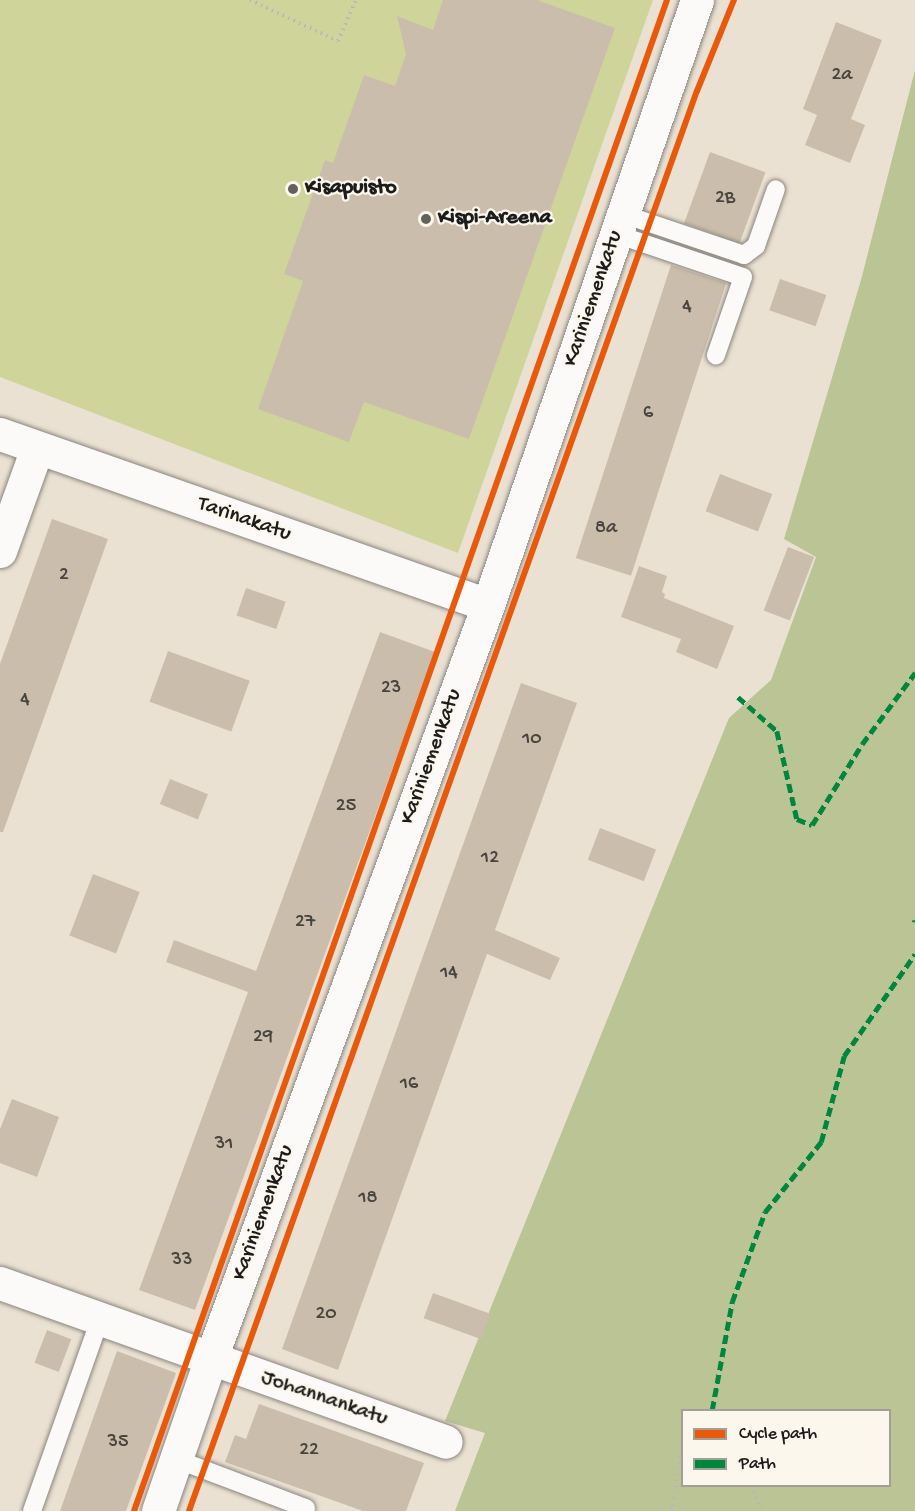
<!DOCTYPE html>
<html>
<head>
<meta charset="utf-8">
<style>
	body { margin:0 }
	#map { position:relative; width:915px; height:1511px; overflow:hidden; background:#ebe1d3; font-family:"Gochi Hand",sans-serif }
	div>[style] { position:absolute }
	.green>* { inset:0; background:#cfd49a }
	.forest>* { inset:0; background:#bac494 }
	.building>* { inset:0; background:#cbbdab; transform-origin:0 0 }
	.path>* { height:4px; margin-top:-2px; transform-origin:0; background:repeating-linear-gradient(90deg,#b9b7b5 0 1.5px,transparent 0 6px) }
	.roads { filter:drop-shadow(0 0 2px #8a857e) drop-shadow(0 0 2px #8a857e) }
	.service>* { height:18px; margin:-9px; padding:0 9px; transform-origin:9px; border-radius:9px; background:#fcfaf8 }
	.minor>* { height:33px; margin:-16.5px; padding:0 16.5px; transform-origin:16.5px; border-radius:16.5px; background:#fcfaf8 }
	.quiet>* { height:4.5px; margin-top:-2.25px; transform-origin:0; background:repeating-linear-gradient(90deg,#00873e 0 9px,transparent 0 13.5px) }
	.cycleway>* { height:6px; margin:-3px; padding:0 3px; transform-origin:3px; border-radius:3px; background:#e8590c }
	.dots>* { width:16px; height:16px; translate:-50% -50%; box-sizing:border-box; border:3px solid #fbf7ec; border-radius:50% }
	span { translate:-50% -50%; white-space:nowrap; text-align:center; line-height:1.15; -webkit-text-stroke:4.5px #fbf7ec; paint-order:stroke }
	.number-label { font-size:20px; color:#484440 }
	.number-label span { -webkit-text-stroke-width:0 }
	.poi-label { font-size:22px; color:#1c1c1c; font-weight:700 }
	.left { translate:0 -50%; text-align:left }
	.street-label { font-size:22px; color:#1c1c1c }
	.legend { position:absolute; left:681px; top:1409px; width:210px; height:78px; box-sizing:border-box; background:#fbf7ec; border:2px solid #a29f99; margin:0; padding:8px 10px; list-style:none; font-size:18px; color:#1c1c1c }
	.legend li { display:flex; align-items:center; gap:12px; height:30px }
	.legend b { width:30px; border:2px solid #a29f99 }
</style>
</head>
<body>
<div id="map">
	<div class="green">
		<div style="clip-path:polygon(0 0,653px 0,458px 553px,0 377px)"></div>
	</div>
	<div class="forest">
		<div style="clip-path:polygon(evenodd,915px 70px,915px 1511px,455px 1511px,485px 1433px,445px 1421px,729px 718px,771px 680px,816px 557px,784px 539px,861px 280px,915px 70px,682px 1410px,890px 1410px,890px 1486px,682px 1486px,682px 1410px)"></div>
	</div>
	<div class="building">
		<div style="clip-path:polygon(443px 0,537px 0,615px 28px,469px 439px,364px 402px,349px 442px,258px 409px,303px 281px,284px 274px,325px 160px,333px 163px,364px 75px,395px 86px,406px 54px,397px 16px,433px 30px)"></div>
		<div style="clip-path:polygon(836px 22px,882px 40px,851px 119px,865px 125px,850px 163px,805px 145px,817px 115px,803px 109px)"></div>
		<div style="left:710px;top:152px;width:59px;height:76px;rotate:20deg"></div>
		<div style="left:671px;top:265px;width:58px;height:308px;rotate:18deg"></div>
		<div style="left:780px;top:279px;width:49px;height:33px;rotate:19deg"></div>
		<div style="left:720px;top:474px;width:56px;height:40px;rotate:21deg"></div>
		<div style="clip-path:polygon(52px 519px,108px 539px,3px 832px,0 832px,0 664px)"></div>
		<div style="left:788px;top:547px;width:28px;height:68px;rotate:21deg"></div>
		<div style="clip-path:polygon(639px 566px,667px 576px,662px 592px,665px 594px,664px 598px,734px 626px,717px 669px,676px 652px,681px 639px,621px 617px)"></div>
		<div style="left:246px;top:588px;width:42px;height:29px;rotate:19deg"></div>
		<div style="clip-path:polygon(380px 632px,435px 652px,195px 1310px,139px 1290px,248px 992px,166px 962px,174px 940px,256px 971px)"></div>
		<div style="left:168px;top:651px;width:87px;height:54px;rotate:20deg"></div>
		<div style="clip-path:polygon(521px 683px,577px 703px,495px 930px,560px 958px,550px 980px,487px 954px,338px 1370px,282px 1349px)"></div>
		<div style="left:170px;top:779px;width:41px;height:27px;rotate:22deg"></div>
		<div style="left:600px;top:828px;width:60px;height:34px;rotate:21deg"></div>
		<div style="left:93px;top:874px;width:50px;height:66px;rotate:21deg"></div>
		<div style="clip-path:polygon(12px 1099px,59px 1117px,37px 1177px,0 1163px,0 1129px)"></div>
		<div style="left:433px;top:1293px;width:61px;height:27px;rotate:20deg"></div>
		<div style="left:47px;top:1330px;width:26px;height:35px;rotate:21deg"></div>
		<div style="clip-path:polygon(117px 1351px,176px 1373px,126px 1511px,60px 1511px)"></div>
		<div style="clip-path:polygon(259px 1404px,424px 1463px,406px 1511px,363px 1511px,225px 1462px,235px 1435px,246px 1439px)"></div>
	</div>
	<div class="path">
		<div style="left:250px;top:0;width:97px;rotate:25deg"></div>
		<div style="left:338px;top:41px;width:45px;rotate:-66.3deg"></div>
		<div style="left:707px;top:1410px;width:6px"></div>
		<div style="left:751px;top:1486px;width:27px;rotate:68deg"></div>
		<div style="left:672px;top:1511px;width:76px;rotate:-82.4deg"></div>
	</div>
	<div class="roads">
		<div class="service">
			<div style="left:623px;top:214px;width:128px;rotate:18.7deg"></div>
			<div style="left:744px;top:255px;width:15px;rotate:-37deg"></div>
			<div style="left:756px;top:246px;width:60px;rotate:-70.7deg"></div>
			<div style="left:616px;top:234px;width:134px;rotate:18.7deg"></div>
			<div style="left:743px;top:277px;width:83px;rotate:109.1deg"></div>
			<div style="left:176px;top:1459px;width:139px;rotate:20.7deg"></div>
			<div style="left:32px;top:1511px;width:204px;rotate:-70.5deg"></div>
		</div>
		<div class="minor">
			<div style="left:0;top:434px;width:517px;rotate:19.31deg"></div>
			<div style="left:0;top:551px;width:109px;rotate:-70.2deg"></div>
			<div style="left:0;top:1283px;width:473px;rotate:19.6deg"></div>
			<div style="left:158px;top:1511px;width:162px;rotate:-70.9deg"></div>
			<div style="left:211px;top:1358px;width:802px;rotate:-69.8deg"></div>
			<div style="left:488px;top:605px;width:640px;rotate:-70.94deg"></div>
		</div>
	</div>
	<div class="quiet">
		<div style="left:738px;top:697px;width:52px;rotate:41.1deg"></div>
		<div style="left:777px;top:731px;width:90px;rotate:77.2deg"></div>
		<div style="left:797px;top:819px;width:16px;rotate:22deg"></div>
		<div style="left:812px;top:825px;width:95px;rotate:-58.3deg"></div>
		<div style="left:862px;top:744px;width:89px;rotate:-53.3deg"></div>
		<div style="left:915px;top:920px;width:2px;rotate:90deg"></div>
		<div style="left:712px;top:1410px;width:110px;rotate:-79.5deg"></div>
		<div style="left:732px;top:1302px;width:96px;rotate:-69.9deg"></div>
		<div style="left:765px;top:1212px;width:90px;rotate:-51.3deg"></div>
		<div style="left:821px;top:1142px;width:89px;rotate:-75deg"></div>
		<div style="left:844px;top:1056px;width:124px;rotate:-55.2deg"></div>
	</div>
	<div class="cycleway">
		<div style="left:134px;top:1511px;width:1602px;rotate:-70.57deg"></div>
		<div style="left:189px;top:1511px;width:1508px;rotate:-70.32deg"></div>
		<div style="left:697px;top:91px;width:98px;rotate:-67.9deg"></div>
	</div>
	<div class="dots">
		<div style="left:293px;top:189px;background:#64615c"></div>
		<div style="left:426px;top:219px;background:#64615c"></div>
	</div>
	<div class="number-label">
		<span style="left:842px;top:75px">2a</span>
		<span style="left:725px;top:198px">2B</span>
		<span style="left:687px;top:307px">4</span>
		<span style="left:648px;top:413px">6</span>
		<span style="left:606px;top:528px">8a</span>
		<span style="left:64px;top:575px">2</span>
		<span style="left:391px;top:688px">23</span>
		<span style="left:25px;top:700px">4</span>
		<span style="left:532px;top:739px">10</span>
		<span style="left:346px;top:806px">25</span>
		<span style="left:490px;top:858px">12</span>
		<span style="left:305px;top:922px">27</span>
		<span style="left:449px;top:973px">14</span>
		<span style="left:263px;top:1037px">29</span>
		<span style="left:409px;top:1084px">16</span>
		<span style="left:224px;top:1144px">31</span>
		<span style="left:368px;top:1198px">18</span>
		<span style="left:182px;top:1260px">33</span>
		<span style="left:326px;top:1314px">20</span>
		<span style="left:118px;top:1442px">35</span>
		<span style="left:309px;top:1450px">22</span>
	</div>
	<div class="poi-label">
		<span class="left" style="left:305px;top:189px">Kisapuisto</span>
		<span class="left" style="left:438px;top:219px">Kispi-Areena</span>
	</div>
	<div class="street-label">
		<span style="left:594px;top:299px;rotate:-71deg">Kariniemenkatu</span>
		<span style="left:244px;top:520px;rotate:19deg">Tarinakatu</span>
		<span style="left:432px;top:757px;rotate:-70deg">Kariniemenkatu</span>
		<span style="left:264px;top:1213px;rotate:-70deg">Kariniemenkatu</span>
		<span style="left:324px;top:1399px;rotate:19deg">Johannankatu</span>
	</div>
	<ul class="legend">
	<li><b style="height:8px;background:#e8590c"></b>Cycle path</li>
	<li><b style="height:8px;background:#00873e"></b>Path</li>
	</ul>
</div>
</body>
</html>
